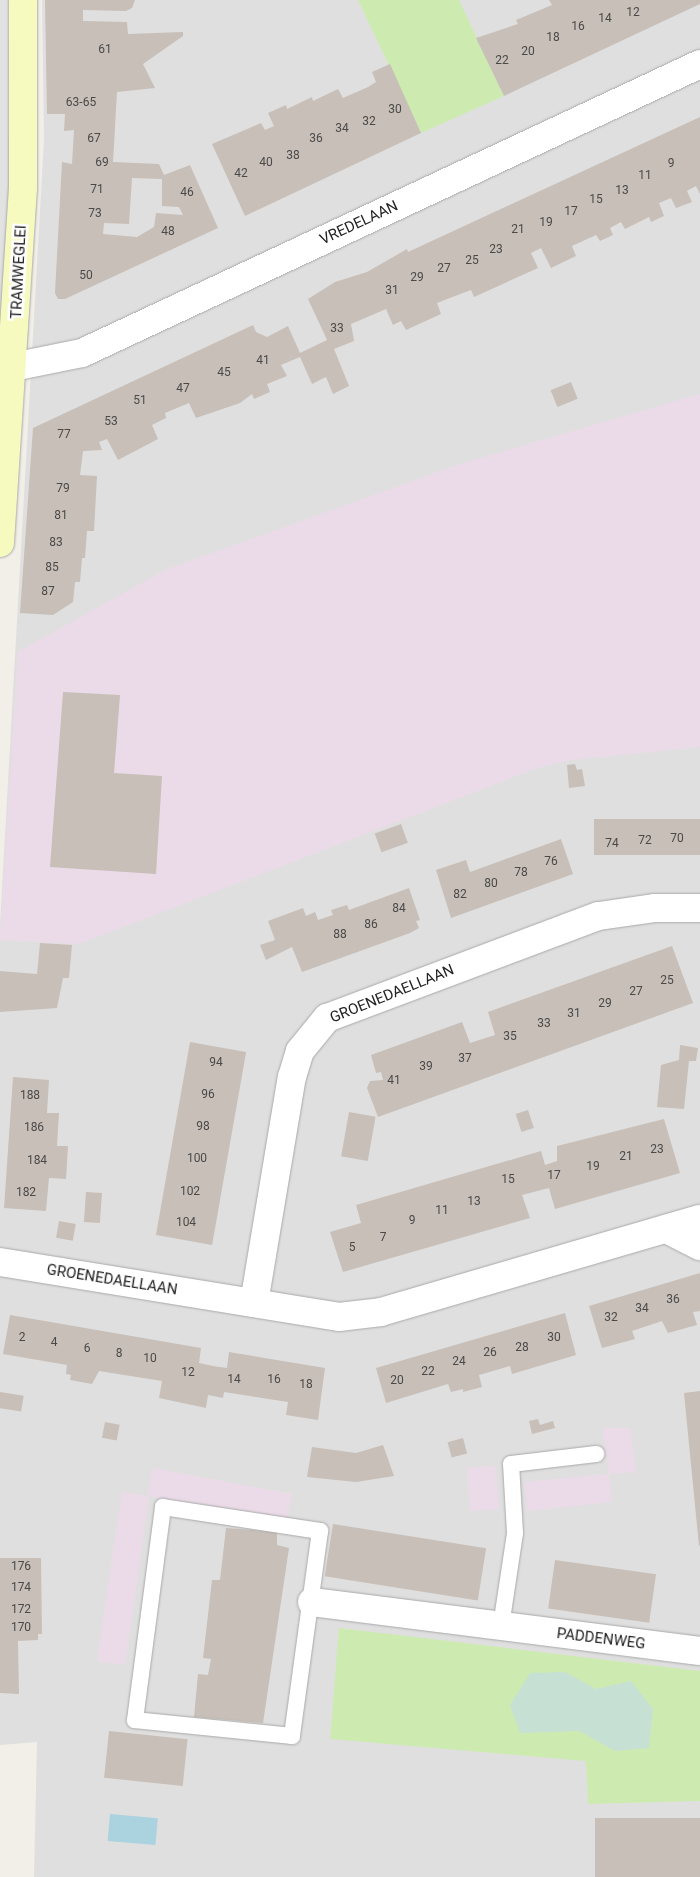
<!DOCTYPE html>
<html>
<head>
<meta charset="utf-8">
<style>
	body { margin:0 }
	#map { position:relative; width:700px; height:1877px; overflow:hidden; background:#f2efe9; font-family:Roboto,sans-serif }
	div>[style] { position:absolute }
	.residential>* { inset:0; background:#e0dfdf }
	.industrial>* { inset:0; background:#ebdbe8; transform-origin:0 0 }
	.grass>* { inset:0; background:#cdebb0 }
	.wetland>* { inset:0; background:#c6e0d4 }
	.parking>* { inset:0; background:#e2e2e2 }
	.water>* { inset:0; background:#aad3df; transform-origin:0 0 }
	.building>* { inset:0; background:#c7bfb8; transform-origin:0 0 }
	.roads { filter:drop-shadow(0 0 1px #a9a9a9) drop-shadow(0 0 1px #a9a9a9) }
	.lane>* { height:16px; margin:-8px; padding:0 8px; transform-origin:8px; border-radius:8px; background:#fff }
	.street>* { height:28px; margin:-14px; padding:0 14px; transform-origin:14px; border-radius:14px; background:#fff }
	.secondary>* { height:28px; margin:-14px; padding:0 14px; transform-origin:14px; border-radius:14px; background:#f7fabf }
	span { translate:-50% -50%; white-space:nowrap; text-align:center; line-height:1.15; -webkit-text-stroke:5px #fff; paint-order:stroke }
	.number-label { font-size:12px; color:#4b4948 }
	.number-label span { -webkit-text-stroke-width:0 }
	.street-label { font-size:15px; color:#222 }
</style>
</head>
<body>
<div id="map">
	<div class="residential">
		<div style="clip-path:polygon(42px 0,700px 0,700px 1877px,34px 1877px,37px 1742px,0 1745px,0 924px,44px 139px)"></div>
	</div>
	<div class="industrial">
		<div style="clip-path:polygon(700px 394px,700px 747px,571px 760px,537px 768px,79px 944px,0 940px,18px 652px,165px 570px,457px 465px)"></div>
		<div style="clip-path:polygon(603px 1428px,630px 1428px,636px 1472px,609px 1474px,612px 1502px,527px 1511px,525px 1482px,609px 1474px)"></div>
		<div style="left:496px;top:1466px;width:43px;height:29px;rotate:86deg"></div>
		<div style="clip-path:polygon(152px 1468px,292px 1494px,287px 1520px,149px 1496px,125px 1665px,97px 1661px,122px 1492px,148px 1496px)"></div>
	</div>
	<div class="grass">
		<div style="clip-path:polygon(358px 0,459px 0,504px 96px,421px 133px)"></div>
		<div style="clip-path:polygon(339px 1628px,700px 1671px,700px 1801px,588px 1804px,586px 1761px,330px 1739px)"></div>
	</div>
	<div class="wetland">
		<div style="clip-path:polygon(565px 1672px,596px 1689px,631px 1681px,653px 1709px,649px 1748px,615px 1751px,579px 1731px,520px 1733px,510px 1705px,530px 1673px)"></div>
	</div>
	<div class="parking">
		<div style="clip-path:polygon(0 0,8px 0,9px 204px,0 343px)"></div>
	</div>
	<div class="water">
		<div style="left:110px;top:1814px;width:48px;height:27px;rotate:5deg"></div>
	</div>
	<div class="building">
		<div style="clip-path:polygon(evenodd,45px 0,135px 0,132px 8px,126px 11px,83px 10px,83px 21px,127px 22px,128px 34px,183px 32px,183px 36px,143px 64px,155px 88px,117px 92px,113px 162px,159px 164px,164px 175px,190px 165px,218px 228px,65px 299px,58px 299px,55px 293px,62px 162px,72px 164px,74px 130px,64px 131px,65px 114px,47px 114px,45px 0,132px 178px,162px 179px,162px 206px,179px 207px,183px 215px,156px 213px,154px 227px,137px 237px,103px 234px,104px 223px,129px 224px,132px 178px)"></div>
		<div style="clip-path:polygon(549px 0,700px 0,700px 4px,504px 96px,476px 38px,518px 24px,516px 20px,552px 5px)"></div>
		<div style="clip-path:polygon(390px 64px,421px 133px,245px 216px,212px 144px,261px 123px,265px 130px,274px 126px,268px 113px,286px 105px,287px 109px,312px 97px,313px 101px,338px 89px,343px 98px,368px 87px,376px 82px,372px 72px)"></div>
		<div style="clip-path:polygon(700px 117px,700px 194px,696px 186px,687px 191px,692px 202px,676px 208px,671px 198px,659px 203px,664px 216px,651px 222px,649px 217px,625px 229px,621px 222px,610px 228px,613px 235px,600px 241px,596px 235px,572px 246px,576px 256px,551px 268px,541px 248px,531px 253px,538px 268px,474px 297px,471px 290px,442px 301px,437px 303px,441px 314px,406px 330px,401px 321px,393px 325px,386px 309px,351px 324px,354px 341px,334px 349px,349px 386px,333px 394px,326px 377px,312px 384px,300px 357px,281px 365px,287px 376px,267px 384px,270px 392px,254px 399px,252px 394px,240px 403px,196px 418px,189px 403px,165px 413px,166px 418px,152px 425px,158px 439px,118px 460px,107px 439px,99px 442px,102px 450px,83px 451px,80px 475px,97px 476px,94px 531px,87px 531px,85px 558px,82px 558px,80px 582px,75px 582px,73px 602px,53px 615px,20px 613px,33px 428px,253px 325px,256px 332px,267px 337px,288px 326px,300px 353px,327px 340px,308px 299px,335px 282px,367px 272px,407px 249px,408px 252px)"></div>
		<div style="left:571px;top:382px;width:18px;height:22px;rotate:68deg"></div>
		<div style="clip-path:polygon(63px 692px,120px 695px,114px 773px,162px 776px,156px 874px,50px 867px)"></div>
		<div style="clip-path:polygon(575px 764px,577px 770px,582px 769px,585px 786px,569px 788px,567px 765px)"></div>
		<div style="left:700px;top:819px;width:36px;height:106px;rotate:90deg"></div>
		<div style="left:401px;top:824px;width:20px;height:28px;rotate:70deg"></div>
		<div style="clip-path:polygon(561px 839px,573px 874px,451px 918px,436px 870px,466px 860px,470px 872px)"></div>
		<div style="clip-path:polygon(409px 888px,420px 920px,416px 921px,419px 928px,410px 933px,302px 972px,292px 947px,266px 960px,260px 945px,275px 940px,268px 921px,303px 908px,306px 916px,315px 912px,318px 920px,333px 915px,331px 910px,347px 905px,349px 910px)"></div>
		<div style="clip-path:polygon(40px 943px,72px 945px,69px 978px,63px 978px,57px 1008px,0 1012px,0 971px,37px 974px)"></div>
		<div style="clip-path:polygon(672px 946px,693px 1003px,378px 1117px,367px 1088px,370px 1081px,383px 1080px,381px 1072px,376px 1073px,371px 1055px,462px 1022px,470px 1043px,495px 1035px,488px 1012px)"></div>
		<div style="left:190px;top:1042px;width:57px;height:196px;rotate:10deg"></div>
		<div style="clip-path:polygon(680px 1045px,698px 1048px,696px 1061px,689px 1061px,684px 1109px,657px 1107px,661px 1065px,679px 1060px)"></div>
		<div style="clip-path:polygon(13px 1077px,49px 1080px,47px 1113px,59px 1113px,57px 1146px,68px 1146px,66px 1179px,49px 1178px,46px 1211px,4px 1208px)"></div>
		<div style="left:528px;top:1110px;width:19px;height:13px;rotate:72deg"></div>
		<div style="left:349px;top:1112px;width:27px;height:45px;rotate:10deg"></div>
		<div style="clip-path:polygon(664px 1119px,680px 1173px,555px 1209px,549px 1188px,522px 1195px,530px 1218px,343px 1272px,330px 1232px,361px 1223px,356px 1205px,541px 1151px,545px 1165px,557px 1161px,557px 1146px)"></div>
		<div style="left:86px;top:1192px;width:16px;height:30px;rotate:4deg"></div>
		<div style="left:59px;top:1221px;width:17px;height:17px;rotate:10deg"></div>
		<div style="clip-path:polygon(700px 1273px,700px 1311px,693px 1312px,697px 1325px,668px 1333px,662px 1321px,632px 1331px,635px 1339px,602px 1348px,589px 1306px)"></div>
		<div style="clip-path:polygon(565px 1313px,576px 1355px,512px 1374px,510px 1366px,479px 1375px,482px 1387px,463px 1392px,463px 1389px,451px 1392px,448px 1384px,386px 1403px,376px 1368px)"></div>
		<div style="clip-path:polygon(10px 1315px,201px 1348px,199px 1363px,213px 1366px,227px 1368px,229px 1352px,325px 1368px,318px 1420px,286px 1415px,288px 1402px,224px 1392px,223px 1398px,208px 1395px,206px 1408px,159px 1398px,162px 1381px,99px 1371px,92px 1384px,70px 1380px,71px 1375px,66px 1374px,67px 1365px,3px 1354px)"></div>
		<div style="clip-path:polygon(700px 1391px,700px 1545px,699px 1546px,684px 1393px)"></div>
		<div style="left:0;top:1392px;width:24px;height:16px;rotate:9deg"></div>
		<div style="clip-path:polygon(538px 1419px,540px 1425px,553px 1421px,555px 1428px,532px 1434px,529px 1421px)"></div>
		<div style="left:105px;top:1422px;width:15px;height:16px;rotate:11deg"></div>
		<div style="left:463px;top:1438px;width:16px;height:16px;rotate:75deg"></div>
		<div style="clip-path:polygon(383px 1445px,394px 1476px,356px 1482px,307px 1477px,312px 1447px,356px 1453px)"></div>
		<div style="left:333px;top:1524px;width:155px;height:53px;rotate:9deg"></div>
		<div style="clip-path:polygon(226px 1528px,277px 1532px,277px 1545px,289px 1548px,263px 1723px,194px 1717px,198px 1674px,208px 1675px,211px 1659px,203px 1658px,212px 1580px,220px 1580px)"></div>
		<div style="clip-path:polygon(0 1558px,41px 1558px,42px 1634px,38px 1634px,38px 1640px,18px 1641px,19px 1694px,0 1693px)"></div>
		<div style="left:555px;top:1560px;width:102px;height:49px;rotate:8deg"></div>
		<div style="left:109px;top:1731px;width:79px;height:47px;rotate:6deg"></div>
		<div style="left:700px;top:1818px;width:59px;height:105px;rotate:90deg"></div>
	</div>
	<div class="roads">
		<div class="lane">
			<div style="left:163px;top:1507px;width:159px;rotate:8.7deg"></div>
			<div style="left:320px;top:1531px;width:207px;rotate:97.8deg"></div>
			<div style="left:292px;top:1736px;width:158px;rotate:-174.2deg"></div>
			<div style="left:135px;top:1720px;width:215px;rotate:-82.5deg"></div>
			<div style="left:501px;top:1626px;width:94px;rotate:-81.4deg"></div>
			<div style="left:515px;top:1533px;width:69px;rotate:-93.3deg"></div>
			<div style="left:511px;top:1464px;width:86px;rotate:-6.7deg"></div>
		</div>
		<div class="street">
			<div style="left:13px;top:367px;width:70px;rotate:-11.5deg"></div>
			<div style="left:82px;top:353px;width:682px;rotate:-25.06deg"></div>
			<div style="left:666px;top:1229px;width:38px;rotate:27deg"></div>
			<div style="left:0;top:1262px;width:343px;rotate:9.2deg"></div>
			<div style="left:339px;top:1317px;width:42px;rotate:-6.8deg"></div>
			<div style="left:381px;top:1312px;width:332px;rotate:-16.3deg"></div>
			<div style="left:254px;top:1303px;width:229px;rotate:-80.5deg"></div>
			<div style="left:292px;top:1077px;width:27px;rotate:-73deg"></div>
			<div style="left:300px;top:1051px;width:43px;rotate:-50.7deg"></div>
			<div style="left:327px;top:1018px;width:290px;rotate:-20.6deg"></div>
			<div style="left:599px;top:916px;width:57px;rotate:-8.1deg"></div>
			<div style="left:655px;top:908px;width:45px"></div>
			<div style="left:312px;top:1602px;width:391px;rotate:7.2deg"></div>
		</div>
		<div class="secondary">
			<div style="left:0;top:543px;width:356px;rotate:-86.3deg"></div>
			<div style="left:23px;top:188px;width:188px;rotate:-90deg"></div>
		</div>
	</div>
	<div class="number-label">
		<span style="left:633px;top:13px">12</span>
		<span style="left:605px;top:19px">14</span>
		<span style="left:578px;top:27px">16</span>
		<span style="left:553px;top:38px">18</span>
		<span style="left:105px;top:50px">61</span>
		<span style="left:528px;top:52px">20</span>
		<span style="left:502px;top:61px">22</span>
		<span style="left:81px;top:103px">63-65</span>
		<span style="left:395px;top:110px">30</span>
		<span style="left:369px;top:122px">32</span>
		<span style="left:342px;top:129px">34</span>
		<span style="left:94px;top:139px">67</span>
		<span style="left:316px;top:139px">36</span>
		<span style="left:293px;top:156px">38</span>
		<span style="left:102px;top:163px">69</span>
		<span style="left:266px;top:163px">40</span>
		<span style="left:671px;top:164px">9</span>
		<span style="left:241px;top:174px">42</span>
		<span style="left:645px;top:176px">11</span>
		<span style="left:97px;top:190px">71</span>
		<span style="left:622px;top:191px">13</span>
		<span style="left:187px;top:193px">46</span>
		<span style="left:596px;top:200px">15</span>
		<span style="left:571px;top:212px">17</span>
		<span style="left:95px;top:214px">73</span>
		<span style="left:546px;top:223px">19</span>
		<span style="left:518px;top:230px">21</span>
		<span style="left:168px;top:232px">48</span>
		<span style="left:496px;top:250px">23</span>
		<span style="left:472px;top:261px">25</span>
		<span style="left:444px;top:269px">27</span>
		<span style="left:86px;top:276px">50</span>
		<span style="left:417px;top:278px">29</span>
		<span style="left:392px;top:291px">31</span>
		<span style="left:337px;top:329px">33</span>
		<span style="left:263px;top:361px">41</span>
		<span style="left:224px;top:373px">45</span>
		<span style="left:183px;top:389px">47</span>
		<span style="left:140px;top:401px">51</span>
		<span style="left:111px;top:422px">53</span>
		<span style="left:64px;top:435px">77</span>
		<span style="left:63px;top:489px">79</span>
		<span style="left:61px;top:516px">81</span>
		<span style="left:56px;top:543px">83</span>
		<span style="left:52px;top:568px">85</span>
		<span style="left:48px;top:592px">87</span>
		<span style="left:677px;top:839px">70</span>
		<span style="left:645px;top:841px">72</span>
		<span style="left:612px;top:844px">74</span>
		<span style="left:551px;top:862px">76</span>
		<span style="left:521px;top:873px">78</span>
		<span style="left:491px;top:884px">80</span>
		<span style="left:460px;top:895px">82</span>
		<span style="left:399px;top:909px">84</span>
		<span style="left:371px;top:925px">86</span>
		<span style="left:340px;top:935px">88</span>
		<span style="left:667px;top:981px">25</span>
		<span style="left:636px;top:992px">27</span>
		<span style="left:605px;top:1004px">29</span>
		<span style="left:574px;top:1014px">31</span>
		<span style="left:544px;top:1024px">33</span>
		<span style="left:510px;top:1037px">35</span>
		<span style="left:465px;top:1059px">37</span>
		<span style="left:216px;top:1063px">94</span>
		<span style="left:426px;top:1067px">39</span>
		<span style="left:394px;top:1081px">41</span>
		<span style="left:208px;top:1095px">96</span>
		<span style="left:30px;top:1096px">188</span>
		<span style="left:203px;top:1127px">98</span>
		<span style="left:34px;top:1128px">186</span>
		<span style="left:657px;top:1150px">23</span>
		<span style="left:626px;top:1157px">21</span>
		<span style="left:197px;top:1159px">100</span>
		<span style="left:37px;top:1161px">184</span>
		<span style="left:593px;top:1167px">19</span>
		<span style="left:554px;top:1176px">17</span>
		<span style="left:508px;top:1180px">15</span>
		<span style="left:190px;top:1192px">102</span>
		<span style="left:26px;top:1193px">182</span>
		<span style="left:474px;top:1202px">13</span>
		<span style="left:442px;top:1211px">11</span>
		<span style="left:412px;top:1221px">9</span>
		<span style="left:186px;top:1223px">104</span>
		<span style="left:383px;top:1238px">7</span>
		<span style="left:352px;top:1248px">5</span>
		<span style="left:673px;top:1300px">36</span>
		<span style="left:642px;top:1309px">34</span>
		<span style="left:611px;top:1318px">32</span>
		<span style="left:22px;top:1338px">2</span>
		<span style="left:554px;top:1338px">30</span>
		<span style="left:54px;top:1343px">4</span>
		<span style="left:522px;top:1348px">28</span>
		<span style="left:87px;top:1349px">6</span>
		<span style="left:490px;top:1353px">26</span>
		<span style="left:119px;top:1354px">8</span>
		<span style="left:150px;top:1359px">10</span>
		<span style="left:459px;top:1362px">24</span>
		<span style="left:428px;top:1372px">22</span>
		<span style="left:188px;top:1373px">12</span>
		<span style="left:234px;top:1380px">14</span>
		<span style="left:274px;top:1380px">16</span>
		<span style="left:397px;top:1381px">20</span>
		<span style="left:306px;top:1385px">18</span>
		<span style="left:21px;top:1567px">176</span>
		<span style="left:21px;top:1588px">174</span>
		<span style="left:21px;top:1610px">172</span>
		<span style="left:21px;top:1628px">170</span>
	</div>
	<div class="street-label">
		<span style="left:359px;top:223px;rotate:-25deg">VREDELAAN</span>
		<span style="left:19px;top:272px;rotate:-87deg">TRAMWEGLEI</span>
		<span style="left:392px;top:994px;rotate:-22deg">GROENEDAELLAAN</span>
		<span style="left:112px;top:1280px;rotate:9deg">GROENEDAELLAAN</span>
		<span style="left:601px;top:1639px;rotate:7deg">PADDENWEG</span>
	</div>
</div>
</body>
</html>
